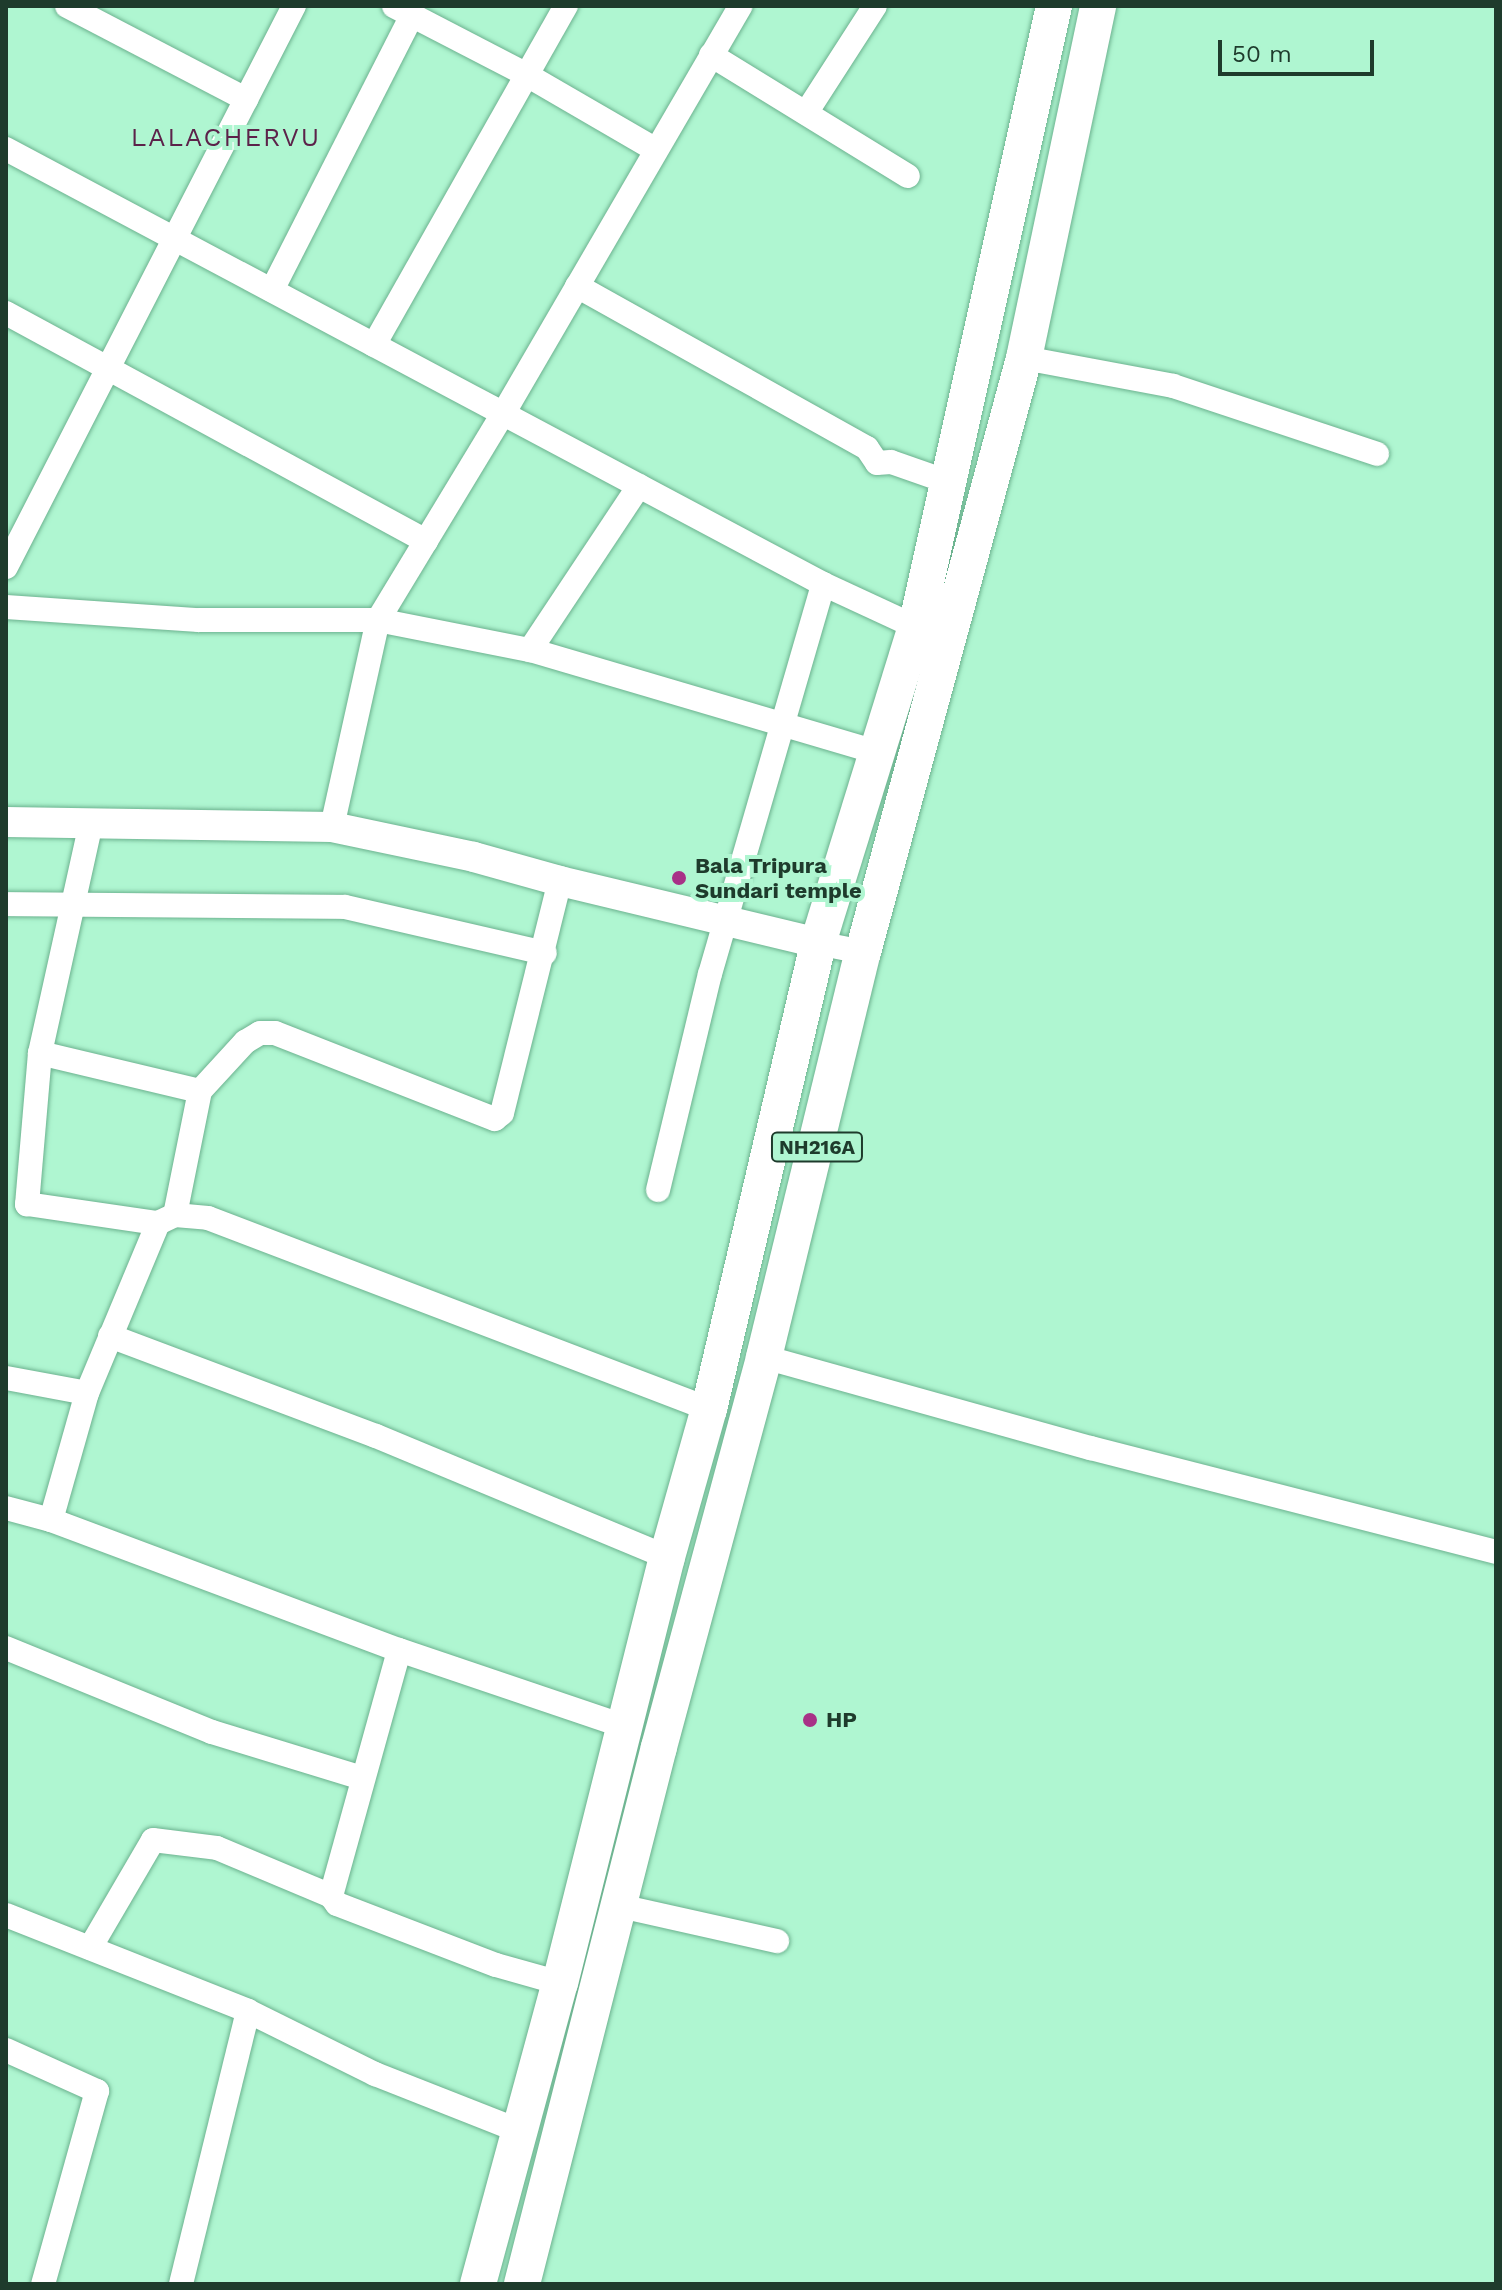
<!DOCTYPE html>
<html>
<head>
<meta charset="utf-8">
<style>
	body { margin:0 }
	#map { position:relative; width:1502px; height:2290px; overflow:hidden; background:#aff6d1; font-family:"Work Sans",sans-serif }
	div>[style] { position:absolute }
	.roads { filter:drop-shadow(0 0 2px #6cb28f) drop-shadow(0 0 2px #6cb28f) }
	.minor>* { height:24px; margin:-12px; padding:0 12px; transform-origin:12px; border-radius:12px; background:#fff }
	.major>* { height:30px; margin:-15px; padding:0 15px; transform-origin:15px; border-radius:15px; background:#fff }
	.highway>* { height:36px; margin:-18px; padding:0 18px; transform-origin:18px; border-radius:18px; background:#fff }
	.dots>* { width:22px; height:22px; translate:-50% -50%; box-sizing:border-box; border:4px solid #aff6d1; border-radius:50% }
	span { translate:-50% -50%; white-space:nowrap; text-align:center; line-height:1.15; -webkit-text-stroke:8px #aff6d1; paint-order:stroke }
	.shield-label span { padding:2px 6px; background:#aff6d1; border:2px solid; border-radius:6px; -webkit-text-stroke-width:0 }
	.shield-label { font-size:20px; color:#1e3b2c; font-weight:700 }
	.poi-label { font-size:22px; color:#1e3b2c; font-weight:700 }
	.left { translate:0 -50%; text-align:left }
	.quarter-label { font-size:26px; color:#5c224a; letter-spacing:2px }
	.frame { position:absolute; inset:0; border:8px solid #1e3b2c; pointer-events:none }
	.scale { position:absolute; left:1218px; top:40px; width:156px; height:36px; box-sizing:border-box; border:4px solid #1e3b2c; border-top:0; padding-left:10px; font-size:24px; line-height:28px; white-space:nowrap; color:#1e3b2c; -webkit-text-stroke:6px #aff6d1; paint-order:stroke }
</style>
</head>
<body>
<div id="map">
	<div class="roads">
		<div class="minor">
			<div style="left:67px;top:6px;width:202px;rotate:27.5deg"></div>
			<div style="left:394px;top:6px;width:148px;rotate:27.4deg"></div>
			<div style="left:525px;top:74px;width:151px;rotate:30.1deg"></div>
			<div style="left:711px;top:55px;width:231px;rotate:31.6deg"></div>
			<div style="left:806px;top:113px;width:127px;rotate:-57.2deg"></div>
			<div style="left:6px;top:149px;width:926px;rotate:28.03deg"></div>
			<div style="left:823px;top:584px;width:102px;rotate:24.8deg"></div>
			<div style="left:577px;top:286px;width:332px;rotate:29.2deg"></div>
			<div style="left:867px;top:448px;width:18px;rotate:56deg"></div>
			<div style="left:877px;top:463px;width:14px;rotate:-4deg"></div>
			<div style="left:891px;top:462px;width:60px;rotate:19.3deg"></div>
			<div style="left:272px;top:290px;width:309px;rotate:-63deg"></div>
			<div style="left:6px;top:313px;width:478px;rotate:28.5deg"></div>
			<div style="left:374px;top:345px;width:390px;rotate:-60.5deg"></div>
			<div style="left:1024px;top:358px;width:152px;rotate:10.6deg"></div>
			<div style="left:1173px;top:386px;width:215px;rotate:18.4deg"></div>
			<div style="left:6px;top:567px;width:631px;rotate:-62.83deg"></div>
			<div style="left:6px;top:607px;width:193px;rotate:3.9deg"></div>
			<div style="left:199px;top:620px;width:179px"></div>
			<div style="left:378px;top:620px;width:155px;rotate:11.2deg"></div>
			<div style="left:530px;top:650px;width:364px;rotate:16.4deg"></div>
			<div style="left:530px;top:650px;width:197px;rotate:-56.4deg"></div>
			<div style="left:91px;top:823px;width:236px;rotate:102.5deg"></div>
			<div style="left:40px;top:1053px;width:152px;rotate:94.9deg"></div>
			<div style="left:27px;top:1204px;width:132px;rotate:8.3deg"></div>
			<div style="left:158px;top:1223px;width:19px;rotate:-25deg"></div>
			<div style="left:175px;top:1215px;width:33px;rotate:5deg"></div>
			<div style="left:208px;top:1218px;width:536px;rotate:20.87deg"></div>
			<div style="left:332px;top:827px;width:212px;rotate:-77.5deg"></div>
			<div style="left:378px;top:620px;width:241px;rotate:-58.8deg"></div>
			<div style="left:503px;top:414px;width:472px;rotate:-59.8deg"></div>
			<div style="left:6px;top:904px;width:339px;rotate:0.5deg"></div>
			<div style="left:345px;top:907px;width:205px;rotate:13deg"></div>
			<div style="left:818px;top:943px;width:46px;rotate:11.3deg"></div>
			<div style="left:40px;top:1053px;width:164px;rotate:13.4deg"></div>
			<div style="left:658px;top:1190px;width:222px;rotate:-76.5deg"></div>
			<div style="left:710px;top:974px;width:406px;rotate:-73.8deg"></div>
			<div style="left:175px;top:1215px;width:126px;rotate:-78.6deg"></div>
			<div style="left:200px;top:1091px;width:67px;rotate:-47.4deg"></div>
			<div style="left:245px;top:1042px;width:17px;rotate:-31deg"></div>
			<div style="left:260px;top:1033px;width:15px"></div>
			<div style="left:275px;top:1033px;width:236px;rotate:21.4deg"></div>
			<div style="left:495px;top:1119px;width:9px;rotate:-41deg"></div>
			<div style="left:502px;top:1113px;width:239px;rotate:-76deg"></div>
			<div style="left:110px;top:1336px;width:284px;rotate:20.6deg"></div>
			<div style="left:376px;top:1436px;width:315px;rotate:22.6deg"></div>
			<div style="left:764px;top:1357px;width:339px;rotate:15.6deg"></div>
			<div style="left:1091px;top:1448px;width:418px;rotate:14.4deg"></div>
			<div style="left:6px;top:1378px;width:82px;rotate:10.5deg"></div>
			<div style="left:87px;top:1393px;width:184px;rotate:-67.3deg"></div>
			<div style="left:6px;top:1508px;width:47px;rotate:14.9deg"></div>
			<div style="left:51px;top:1520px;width:371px;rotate:20.5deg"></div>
			<div style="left:399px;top:1650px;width:237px;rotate:18.7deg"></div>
			<div style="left:51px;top:1520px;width:132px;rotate:-74.2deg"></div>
			<div style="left:6px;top:1648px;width:222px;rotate:22.2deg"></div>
			<div style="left:212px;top:1732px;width:157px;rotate:17deg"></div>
			<div style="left:331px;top:1896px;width:255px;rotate:-74.5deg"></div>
			<div style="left:620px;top:1906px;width:161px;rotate:12.6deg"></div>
			<div style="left:6px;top:1915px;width:260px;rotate:21.6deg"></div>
			<div style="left:248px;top:2011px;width:142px;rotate:26.4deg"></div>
			<div style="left:375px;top:2074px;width:153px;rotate:21.5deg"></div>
			<div style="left:90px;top:1948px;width:125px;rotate:-59.7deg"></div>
			<div style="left:153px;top:1840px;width:64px;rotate:7.1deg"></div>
			<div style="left:217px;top:1848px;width:124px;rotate:22.8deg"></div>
			<div style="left:331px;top:1896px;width:10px;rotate:53deg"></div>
			<div style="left:337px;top:1904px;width:170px;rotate:21deg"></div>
			<div style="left:496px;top:1965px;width:66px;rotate:15.7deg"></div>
			<div style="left:6px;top:2050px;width:100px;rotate:24.3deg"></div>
			<div style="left:97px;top:2091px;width:200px;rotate:105.6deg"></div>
			<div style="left:181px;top:2284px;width:281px;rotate:-76.2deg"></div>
		</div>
		<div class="major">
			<div style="left:6px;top:822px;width:326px;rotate:0.9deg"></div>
			<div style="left:332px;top:827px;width:145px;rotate:11.9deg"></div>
			<div style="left:474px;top:857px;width:89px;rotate:15.6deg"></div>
			<div style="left:560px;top:881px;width:265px;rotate:13.5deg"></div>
		</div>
		<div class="highway">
			<div style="left:478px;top:2284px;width:312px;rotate:-74.8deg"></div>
			<div style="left:560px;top:1983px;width:439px;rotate:-75.9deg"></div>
			<div style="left:667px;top:1557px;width:154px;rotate:-74.2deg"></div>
			<div style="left:709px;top:1409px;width:479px;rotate:-76.8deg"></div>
			<div style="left:818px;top:943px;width:331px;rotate:-72.8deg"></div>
			<div style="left:916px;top:627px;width:636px;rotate:-77.47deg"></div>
			<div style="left:522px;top:2284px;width:554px;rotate:-75.69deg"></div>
			<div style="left:659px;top:1747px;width:404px;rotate:-74.9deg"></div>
			<div style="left:764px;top:1357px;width:417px;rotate:-76.3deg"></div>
			<div style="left:863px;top:952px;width:615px;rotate:-74.83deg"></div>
			<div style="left:1024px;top:358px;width:360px;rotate:-78.1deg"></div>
		</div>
	</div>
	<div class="dots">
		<div style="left:679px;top:878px;background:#a83187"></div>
		<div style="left:810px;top:1720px;background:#a83187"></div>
	</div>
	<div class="shield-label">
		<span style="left:817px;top:1147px">NH216A</span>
	</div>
	<div class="poi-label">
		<span class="left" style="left:695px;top:878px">Bala Tripura<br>Sundari temple</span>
		<span class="left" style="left:826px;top:1720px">HP</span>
	</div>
	<div class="quarter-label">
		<span style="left:226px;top:138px">LALACHERVU</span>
	</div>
	<div class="frame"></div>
	<div class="scale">50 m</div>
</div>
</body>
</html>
